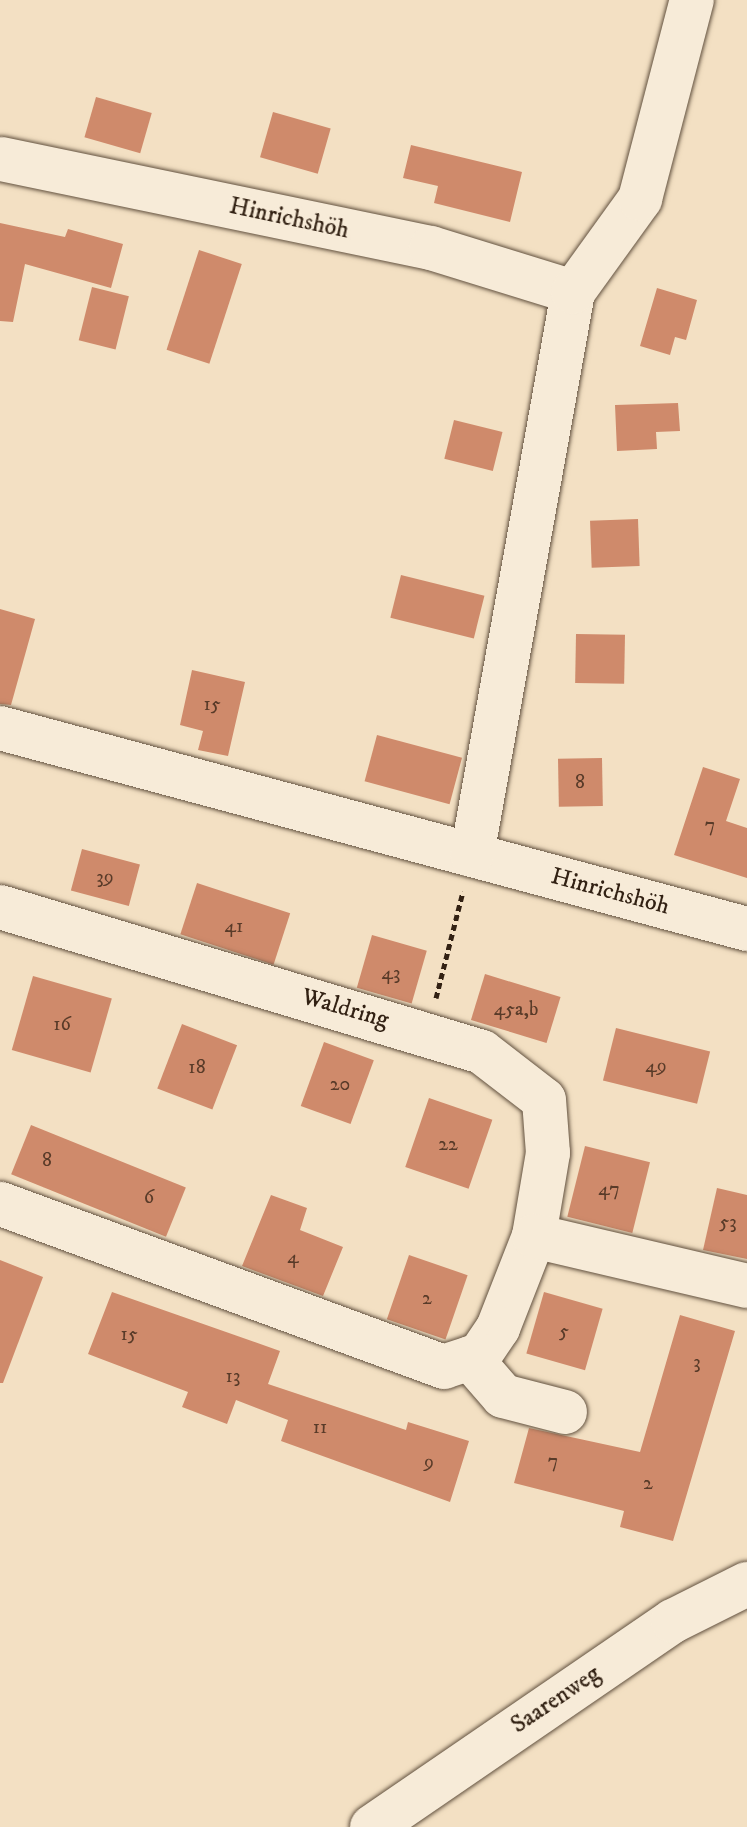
<!DOCTYPE html>
<html>
<head>
<meta charset="utf-8">
<style>
	body { margin:0 }
	#map { position:relative; width:747px; height:1827px; overflow:hidden; background:#f3e0c3; font-family:"IM FELL DW Pica",serif }
	div>[style] { position:absolute }
	.building>* { inset:0; background:#cf8a6b; transform-origin:0 0 }
	.path>* { height:5px; margin-top:-2.5px; transform-origin:0; background:repeating-linear-gradient(90deg,#322113 0 6px,transparent 0 10px) }
	.roads { filter:drop-shadow(0 0 2px #62513f) drop-shadow(0 0 2px #62513f) }
	.minor>* { height:44px; margin:-22px; padding:0 22px; transform-origin:22px; border-radius:22px; background:#f7ebd8 }
	span { translate:-50% -50%; white-space:nowrap; text-align:center; line-height:1.15; -webkit-text-stroke:6px #f7ebd8; paint-order:stroke }
	.number-label { font-size:20px; color:#593b29 }
	.number-label span { -webkit-text-stroke-width:0 }
	.street-label { font-size:24px; color:#322113 }
</style>
</head>
<body>
<div id="map">
	<div class="building">
		<div style="left:96px;top:97px;width:58px;height:42px;rotate:16deg"></div>
		<div style="left:273px;top:112px;width:60px;height:47px;rotate:16deg"></div>
		<div style="clip-path:polygon(411px 145px,522px 172px,510px 222px,434px 203px,438px 186px,403px 178px)"></div>
		<div style="clip-path:polygon(0 223px,65px 237px,68px 229px,123px 244px,111px 288px,25px 264px,13px 322px,0 321px)"></div>
		<div style="left:199px;top:250px;width:45px;height:105px;rotate:18deg"></div>
		<div style="left:92px;top:287px;width:38px;height:55px;rotate:14deg"></div>
		<div style="clip-path:polygon(657px 288px,697px 300px,686px 340px,675px 337px,670px 355px,640px 346px)"></div>
		<div style="clip-path:polygon(678px 403px,680px 431px,656px 432px,657px 449px,617px 451px,615px 405px)"></div>
		<div style="left:454px;top:420px;width:50px;height:40px;rotate:14deg"></div>
		<div style="left:638px;top:519px;width:47px;height:48px;rotate:88deg"></div>
		<div style="left:401px;top:575px;width:86px;height:44px;rotate:14deg"></div>
		<div style="clip-path:polygon(0 609px,35px 619px,11px 705px,0 704px)"></div>
		<div style="left:576px;top:634px;width:49px;height:49px;rotate:1deg"></div>
		<div style="clip-path:polygon(192px 670px,245px 682px,228px 756px,198px 750px,203px 731px,180px 725px)"></div>
		<div style="left:377px;top:735px;width:88px;height:48px;rotate:15deg"></div>
		<div style="left:602px;top:758px;width:48px;height:44px;rotate:89deg"></div>
		<div style="clip-path:polygon(703px 767px,740px 779px,726px 821px,747px 828px,747px 878px,674px 855px)"></div>
		<div style="left:82px;top:849px;width:60px;height:43px;rotate:15deg"></div>
		<div style="left:197px;top:883px;width:98px;height:54px;rotate:18deg"></div>
		<div style="left:372px;top:935px;width:57px;height:55px;rotate:16deg"></div>
		<div style="left:485px;top:974px;width:79px;height:48px;rotate:17deg"></div>
		<div style="left:33px;top:976px;width:82px;height:77px;rotate:16deg"></div>
		<div style="left:182px;top:1024px;width:59px;height:69px;rotate:21deg"></div>
		<div style="left:616px;top:1028px;width:97px;height:54px;rotate:14deg"></div>
		<div style="left:324px;top:1042px;width:53px;height:68px;rotate:20deg"></div>
		<div style="left:429px;top:1098px;width:67px;height:73px;rotate:19deg"></div>
		<div style="left:31px;top:1125px;width:167px;height:53px;rotate:22deg"></div>
		<div style="left:585px;top:1146px;width:67px;height:73px;rotate:14deg"></div>
		<div style="clip-path:polygon(717px 1188px,747px 1195px,747px 1259px,703px 1250px)"></div>
		<div style="clip-path:polygon(271px 1195px,307px 1208px,300px 1230px,343px 1247px,323px 1296px,242px 1266px)"></div>
		<div style="left:409px;top:1255px;width:62px;height:68px;rotate:19deg"></div>
		<div style="clip-path:polygon(0 1260px,43px 1277px,3px 1383px,0 1383px)"></div>
		<div style="clip-path:polygon(112px 1292px,280px 1351px,268px 1384px,406px 1430px,408px 1422px,469px 1441px,450px 1502px,281px 1441px,288px 1420px,236px 1400px,227px 1424px,182px 1407px,188px 1392px,88px 1354px)"></div>
		<div style="left:544px;top:1292px;width:61px;height:64px;rotate:16deg"></div>
		<div style="clip-path:polygon(680px 1315px,735px 1331px,673px 1541px,620px 1527px,624px 1511px,514px 1483px,529px 1428px,640px 1452px)"></div>
	</div>
	<div class="path">
		<div style="left:436px;top:998px;width:110px;rotate:-75.8deg"></div>
	</div>
	<div class="roads">
		<div class="minor">
			<div style="left:1px;top:159px;width:439px;rotate:11.7deg"></div>
			<div style="left:431px;top:248px;width:149px;rotate:17.2deg"></div>
			<div style="left:0;top:728px;width:774px;rotate:15.06deg"></div>
			<div style="left:472px;top:855px;width:572px;rotate:-79.83deg"></div>
			<div style="left:573px;top:292px;width:115px;rotate:-54.2deg"></div>
			<div style="left:640px;top:199px;width:206px;rotate:-75.4deg"></div>
			<div style="left:0;top:907px;width:503px;rotate:16.74deg"></div>
			<div style="left:482px;top:1052px;width:78px;rotate:37.7deg"></div>
			<div style="left:544px;top:1100px;width:53px;rotate:85.7deg"></div>
			<div style="left:548px;top:1153px;width:84px;rotate:99.6deg"></div>
			<div style="left:534px;top:1236px;width:99px;rotate:111.4deg"></div>
			<div style="left:498px;top:1328px;width:32px;rotate:124deg"></div>
			<div style="left:480px;top:1355px;width:38px;rotate:162deg"></div>
			<div style="left:444px;top:1367px;width:473px;rotate:-159.8deg"></div>
			<div style="left:534px;top:1236px;width:219px;rotate:13.2deg"></div>
			<div style="left:470px;top:1358px;width:50px;rotate:49deg"></div>
			<div style="left:503px;top:1396px;width:64px;rotate:14.5deg"></div>
			<div style="left:372px;top:1827px;width:365px;rotate:-34.4deg"></div>
			<div style="left:673px;top:1621px;width:83px;rotate:-26.6deg"></div>
		</div>
	</div>
	<div class="number-label">
		<span style="left:212px;top:704px">15</span>
		<span style="left:580px;top:782px">8</span>
		<span style="left:710px;top:825px">7</span>
		<span style="left:105px;top:877px">39</span>
		<span style="left:234px;top:926px">41</span>
		<span style="left:391px;top:973px">43</span>
		<span style="left:516px;top:1009px">45a,b</span>
		<span style="left:62px;top:1024px">16</span>
		<span style="left:656px;top:1066px">49</span>
		<span style="left:197px;top:1067px">18</span>
		<span style="left:340px;top:1084px">20</span>
		<span style="left:448px;top:1144px">22</span>
		<span style="left:47px;top:1160px">8</span>
		<span style="left:609px;top:1189px">47</span>
		<span style="left:149px;top:1197px">6</span>
		<span style="left:728px;top:1222px">53</span>
		<span style="left:293px;top:1257px">4</span>
		<span style="left:427px;top:1298px">2</span>
		<span style="left:564px;top:1331px">5</span>
		<span style="left:129px;top:1334px">15</span>
		<span style="left:697px;top:1362px">3</span>
		<span style="left:233px;top:1376px">13</span>
		<span style="left:320px;top:1427px">11</span>
		<span style="left:553px;top:1461px">7</span>
		<span style="left:429px;top:1462px">9</span>
		<span style="left:648px;top:1483px">2</span>
	</div>
	<div class="street-label">
		<span style="left:289px;top:219px;rotate:12deg">Hinrichshöh</span>
		<span style="left:610px;top:892px;rotate:15deg">Hinrichshöh</span>
		<span style="left:345px;top:1009px;rotate:16deg">Waldring</span>
		<span style="left:556px;top:1700px;rotate:-34deg">Saarenweg</span>
	</div>
</div>
</body>
</html>
